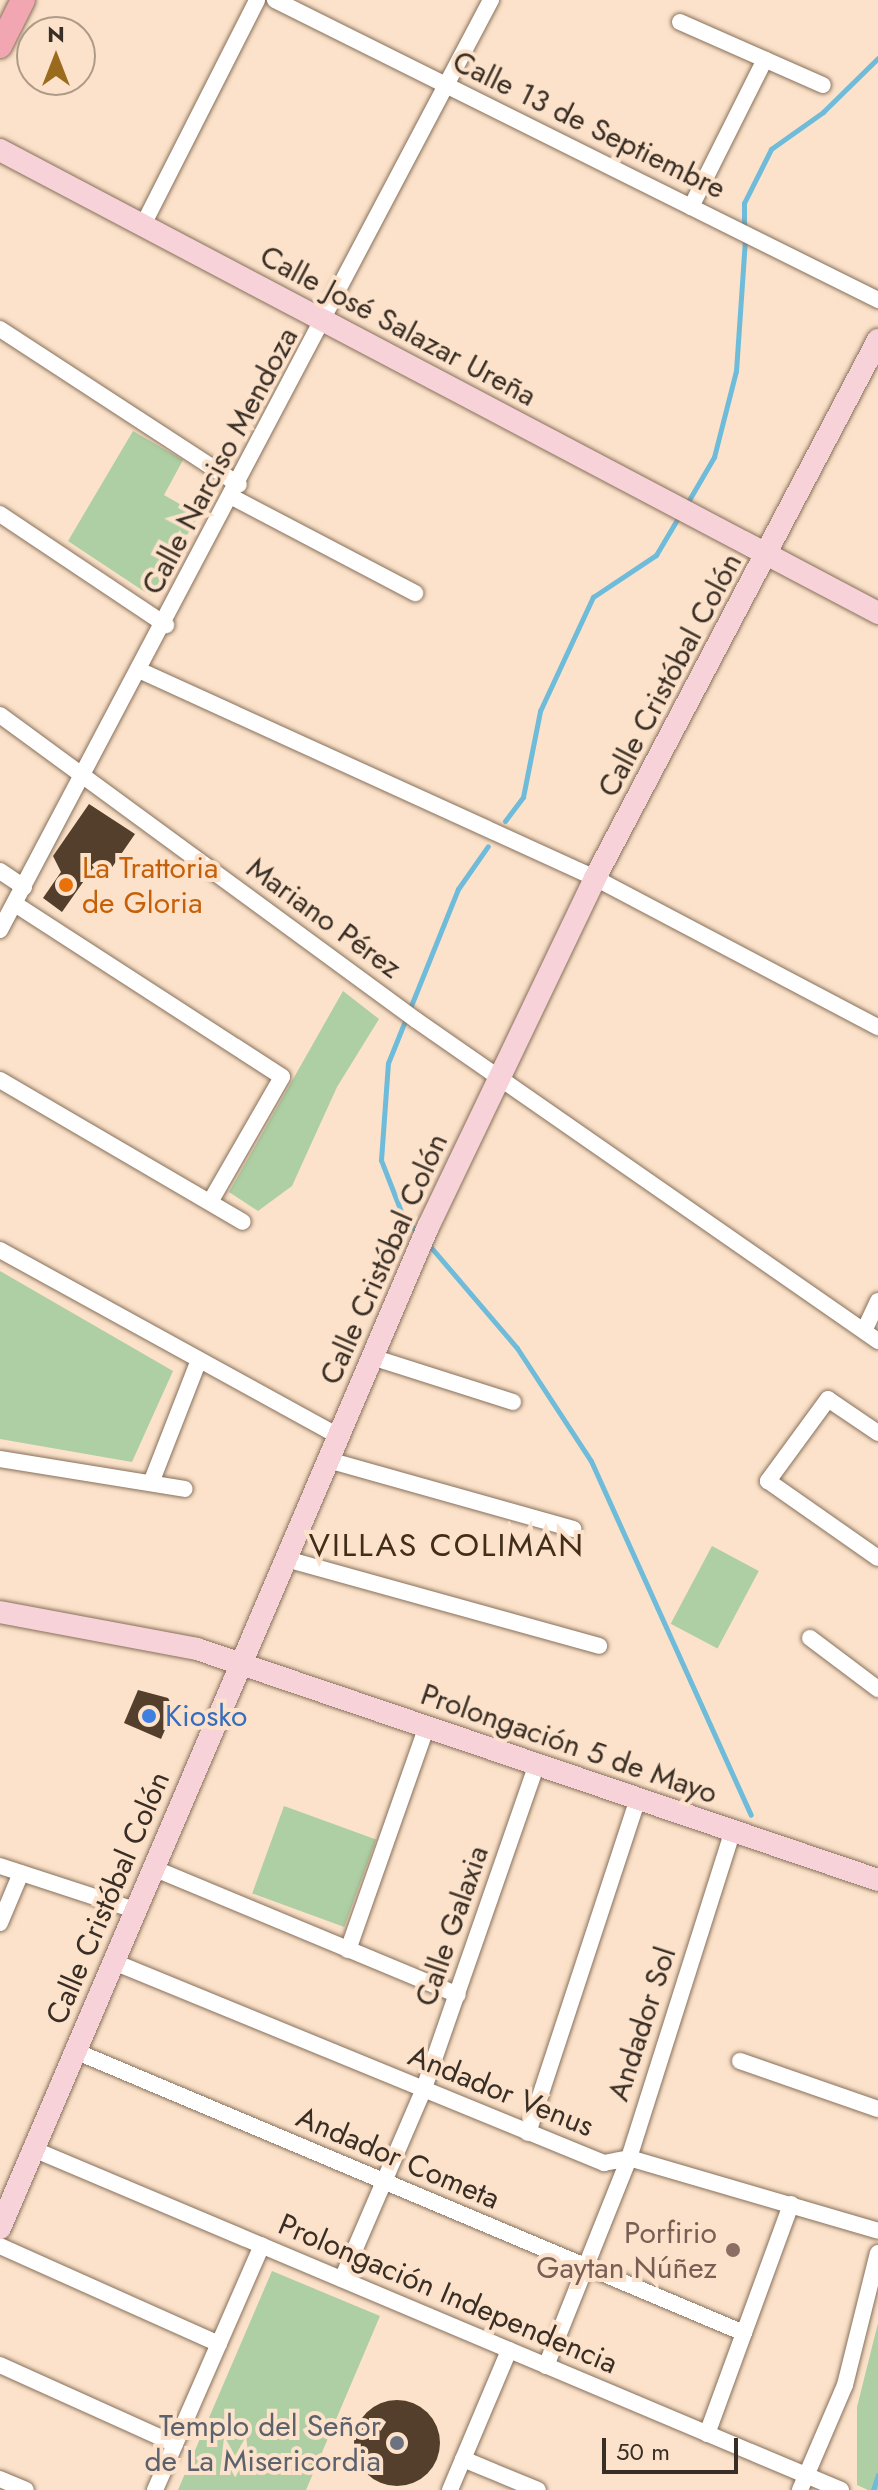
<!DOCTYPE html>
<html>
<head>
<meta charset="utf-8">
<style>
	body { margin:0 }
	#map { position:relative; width:878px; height:2490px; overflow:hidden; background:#fce2ca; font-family:Jost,sans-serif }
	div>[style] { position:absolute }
	.green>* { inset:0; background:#adcfa3; transform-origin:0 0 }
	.stream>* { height:5px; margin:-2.5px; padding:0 2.5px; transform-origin:2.5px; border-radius:2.5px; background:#6ebbda }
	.building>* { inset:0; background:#533f2b }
	.round { border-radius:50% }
	.roads { filter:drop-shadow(0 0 2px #87705b) drop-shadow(0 0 2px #87705b) }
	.street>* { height:16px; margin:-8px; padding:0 8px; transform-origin:8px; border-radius:8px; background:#fff }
	.secondary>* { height:22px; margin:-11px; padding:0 11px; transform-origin:11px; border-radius:11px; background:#f8d2d9 }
	.primary>* { height:24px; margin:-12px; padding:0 12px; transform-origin:12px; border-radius:12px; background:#f2a6b2 }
	.dots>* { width:22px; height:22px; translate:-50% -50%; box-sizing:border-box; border:4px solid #fce2ca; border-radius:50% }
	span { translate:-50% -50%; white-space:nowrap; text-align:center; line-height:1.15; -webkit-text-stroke:8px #fce2ca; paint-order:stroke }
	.street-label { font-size:30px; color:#382e25 }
	.food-label { font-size:30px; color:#c56008 }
	.left { translate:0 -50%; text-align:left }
	.shop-label { font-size:30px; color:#366cbe }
	.education-label { font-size:30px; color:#785e54 }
	.right { translate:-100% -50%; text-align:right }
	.worship-label { font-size:30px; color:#5b616d }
	.neighbourhood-label { font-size:32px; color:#412d1a; letter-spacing:2px }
	.north { position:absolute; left:16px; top:16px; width:80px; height:80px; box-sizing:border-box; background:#fce2ca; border:2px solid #ae9a88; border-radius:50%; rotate:0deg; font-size:22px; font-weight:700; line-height:32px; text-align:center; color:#382e25 }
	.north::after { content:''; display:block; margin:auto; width:28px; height:36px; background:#9a6b1c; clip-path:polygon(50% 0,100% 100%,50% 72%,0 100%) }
	.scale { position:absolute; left:602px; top:2438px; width:136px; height:36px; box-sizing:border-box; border:4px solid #382e25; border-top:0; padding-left:10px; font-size:24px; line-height:28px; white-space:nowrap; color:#382e25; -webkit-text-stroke:6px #fce2ca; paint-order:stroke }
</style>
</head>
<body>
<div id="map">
	<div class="green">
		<div style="clip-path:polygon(133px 431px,183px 460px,164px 495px,199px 515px,151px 596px,68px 541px)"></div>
		<div style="clip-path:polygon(343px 991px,379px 1019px,337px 1087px,292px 1186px,258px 1211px,229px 1192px)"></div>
		<div style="clip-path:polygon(0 1271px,173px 1371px,132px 1462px,0 1439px)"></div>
		<div style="left:712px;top:1546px;width:53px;height:88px;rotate:28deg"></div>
		<div style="left:284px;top:1806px;width:98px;height:93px;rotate:20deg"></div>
		<div style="clip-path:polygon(272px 2271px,380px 2316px,306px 2490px,178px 2490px)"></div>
		<div style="clip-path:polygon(878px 2323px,878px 2490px,868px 2490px,857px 2485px,857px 2407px)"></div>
	</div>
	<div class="stream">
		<div style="left:744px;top:229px;width:26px;rotate:-90deg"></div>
		<div style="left:744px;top:203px;width:60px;rotate:-63.4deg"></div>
		<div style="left:771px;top:149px;width:64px;rotate:-35.4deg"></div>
		<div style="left:823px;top:112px;width:77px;rotate:-44.5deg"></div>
		<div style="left:689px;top:500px;width:50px;rotate:-59.8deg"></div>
		<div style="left:714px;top:457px;width:89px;rotate:-75.7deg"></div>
		<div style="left:736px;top:371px;width:132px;rotate:-86.1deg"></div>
		<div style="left:505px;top:821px;width:30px;rotate:-53deg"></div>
		<div style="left:523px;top:797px;width:88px;rotate:-78.8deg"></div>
		<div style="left:540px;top:711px;width:126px;rotate:-65.1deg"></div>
		<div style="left:593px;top:597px;width:76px;rotate:-33.7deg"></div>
		<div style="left:656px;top:555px;width:43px;rotate:-59.3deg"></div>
		<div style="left:419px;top:1235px;width:27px;rotate:-129deg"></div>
		<div style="left:402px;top:1214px;width:58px;rotate:-111.3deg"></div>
		<div style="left:381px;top:1160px;width:97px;rotate:-85.9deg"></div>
		<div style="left:388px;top:1063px;width:188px;rotate:-68.1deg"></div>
		<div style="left:458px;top:889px;width:52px;rotate:-55.1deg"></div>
		<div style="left:429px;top:1245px;width:135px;rotate:49.5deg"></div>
		<div style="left:517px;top:1348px;width:135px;rotate:56.8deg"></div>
		<div style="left:591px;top:1461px;width:388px;rotate:65.7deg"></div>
		<div style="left:873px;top:2490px;width:16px;rotate:-72deg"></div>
	</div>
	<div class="building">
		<div style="clip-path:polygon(89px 804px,135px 834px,106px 876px,93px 868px,62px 912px,43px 898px,61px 872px,53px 856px)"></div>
		<div style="clip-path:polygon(138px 1690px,168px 1698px,174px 1709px,161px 1739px,124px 1723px)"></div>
		<div class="round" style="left:354px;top:2400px;width:86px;height:86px"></div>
	</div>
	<div class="roads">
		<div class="street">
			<div style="left:275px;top:0;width:674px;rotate:26.45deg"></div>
			<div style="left:680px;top:22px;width:156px;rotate:23.8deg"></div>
			<div style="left:691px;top:207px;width:165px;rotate:-63.4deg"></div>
			<div style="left:143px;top:225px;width:252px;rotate:-63.1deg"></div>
			<div style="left:0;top:329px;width:285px;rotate:33.1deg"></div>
			<div style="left:232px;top:497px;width:207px;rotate:27.7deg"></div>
			<div style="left:0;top:514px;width:200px;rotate:33.8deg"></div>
			<div style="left:141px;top:671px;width:499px;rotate:24.5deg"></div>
			<div style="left:595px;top:878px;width:320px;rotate:27.8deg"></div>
			<div style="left:0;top:715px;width:516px;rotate:36.25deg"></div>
			<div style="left:416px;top:1020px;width:563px;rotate:34.79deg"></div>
			<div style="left:0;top:871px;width:29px;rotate:34deg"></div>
			<div style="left:15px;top:904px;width:318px;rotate:32.9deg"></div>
			<div style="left:282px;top:1077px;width:144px;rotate:119.9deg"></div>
			<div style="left:0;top:930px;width:1052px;rotate:-62.17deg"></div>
			<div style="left:0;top:1080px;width:281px;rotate:30.3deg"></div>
			<div style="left:0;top:1250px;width:386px;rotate:28.8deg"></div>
			<div style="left:864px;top:1331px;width:33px;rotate:-65deg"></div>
			<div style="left:372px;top:1357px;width:148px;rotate:17.7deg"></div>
			<div style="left:878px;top:1433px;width:60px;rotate:-145.8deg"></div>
			<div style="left:828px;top:1399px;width:102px;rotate:126.2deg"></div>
			<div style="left:768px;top:1481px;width:134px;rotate:35deg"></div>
			<div style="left:0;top:1459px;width:187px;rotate:9.2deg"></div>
			<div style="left:328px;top:1460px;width:255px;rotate:15.7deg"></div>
			<div style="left:151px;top:1483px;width:132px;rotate:-68.7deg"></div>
			<div style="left:286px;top:1559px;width:325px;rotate:15.5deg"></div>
			<div style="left:810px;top:1638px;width:85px;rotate:36.9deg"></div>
			<div style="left:0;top:1866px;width:142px;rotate:18.1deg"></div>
			<div style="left:153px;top:1868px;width:330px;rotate:22.6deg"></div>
			<div style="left:0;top:1923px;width:54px;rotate:-67.2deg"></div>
			<div style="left:348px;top:1950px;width:235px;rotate:-70.6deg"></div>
			<div style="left:114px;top:1962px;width:530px;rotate:22.3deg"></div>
			<div style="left:604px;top:2163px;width:25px;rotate:-11deg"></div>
			<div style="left:629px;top:2158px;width:259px;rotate:16.3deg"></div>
			<div style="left:75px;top:2051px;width:726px;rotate:22.86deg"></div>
			<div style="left:740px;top:2061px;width:146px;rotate:19.2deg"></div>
			<div style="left:528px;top:2133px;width:352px;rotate:-71.8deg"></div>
			<div style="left:33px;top:2149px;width:877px;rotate:22.88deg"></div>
			<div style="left:0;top:2246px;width:240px;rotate:24.1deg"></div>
			<div style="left:342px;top:2279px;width:205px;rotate:-66.7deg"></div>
			<div style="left:423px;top:2091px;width:344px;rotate:-70.8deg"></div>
			<div style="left:0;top:2365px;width:192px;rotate:24.3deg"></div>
			<div style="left:546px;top:2366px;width:224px;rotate:-68.2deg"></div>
			<div style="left:629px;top:2158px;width:343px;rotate:-72.4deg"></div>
			<div style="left:707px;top:2434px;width:245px;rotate:-69.9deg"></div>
			<div style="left:463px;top:2459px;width:81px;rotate:22.5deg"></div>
			<div style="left:0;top:2479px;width:28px;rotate:23deg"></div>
			<div style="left:155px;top:2490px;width:267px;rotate:-66.4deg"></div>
			<div style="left:450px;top:2490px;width:152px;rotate:-67.1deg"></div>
			<div style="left:800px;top:2490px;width:114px;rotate:-66.8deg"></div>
			<div style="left:845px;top:2385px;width:136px;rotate:-76deg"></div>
		</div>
		<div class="secondary">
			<div style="left:0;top:150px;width:993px;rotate:27.8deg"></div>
			<div style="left:0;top:1612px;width:200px;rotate:10.6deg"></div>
			<div style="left:197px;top:1649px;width:719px;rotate:18.74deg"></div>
			<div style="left:0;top:2228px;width:1089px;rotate:-66.85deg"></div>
			<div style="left:428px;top:1227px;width:387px;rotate:-64.4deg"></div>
			<div style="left:595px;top:878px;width:608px;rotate:-62.25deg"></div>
		</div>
		<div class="primary">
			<div style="left:0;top:46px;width:51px;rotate:-63.4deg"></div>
		</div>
	</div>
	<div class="dots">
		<div style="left:66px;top:885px;background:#e8710a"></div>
		<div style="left:149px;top:1716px;background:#3f7fe0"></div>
		<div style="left:733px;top:2250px;background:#8d6e63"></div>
		<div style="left:397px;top:2443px;background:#6b7280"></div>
	</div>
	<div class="street-label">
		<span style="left:589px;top:125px;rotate:26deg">Calle 13 de Septiembre</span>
		<span style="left:398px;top:326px;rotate:28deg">Calle José Salazar Ureña</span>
		<span style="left:220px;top:461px;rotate:-62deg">Calle Narciso Mendoza</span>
		<span style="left:670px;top:675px;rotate:-62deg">Calle Cristóbal Colón</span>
		<span style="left:324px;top:918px;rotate:36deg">Mariano Pérez</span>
		<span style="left:384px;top:1259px;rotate:-66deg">Calle Cristóbal Colón</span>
		<span style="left:569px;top:1744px;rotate:19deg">Prolongación 5 de Mayo</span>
		<span style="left:108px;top:1898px;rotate:-67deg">Calle Cristóbal Colón</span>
		<span style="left:452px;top:1926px;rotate:-71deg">Calle Galaxia</span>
		<span style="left:642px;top:2024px;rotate:-72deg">Andador Sol</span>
		<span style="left:501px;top:2091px;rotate:22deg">Andador Venus</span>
		<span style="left:398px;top:2158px;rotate:23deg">Andador Cometa</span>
		<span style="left:448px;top:2294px;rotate:23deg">Prolongación Independencia</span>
	</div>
	<div class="food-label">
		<span class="left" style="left:82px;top:885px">La Trattoria<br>de Gloria</span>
	</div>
	<div class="shop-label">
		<span class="left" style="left:165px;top:1716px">Kiosko</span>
	</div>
	<div class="education-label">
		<span class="right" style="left:717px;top:2250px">Porfirio<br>Gaytan Núñez</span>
	</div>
	<div class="worship-label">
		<span class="right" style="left:381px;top:2443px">Templo del Señor<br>de La Misericordia</span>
	</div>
	<div class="neighbourhood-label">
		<span style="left:447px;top:1545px">VILLAS COLIMAN</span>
	</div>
	<div class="north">N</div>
	<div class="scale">50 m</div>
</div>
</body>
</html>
